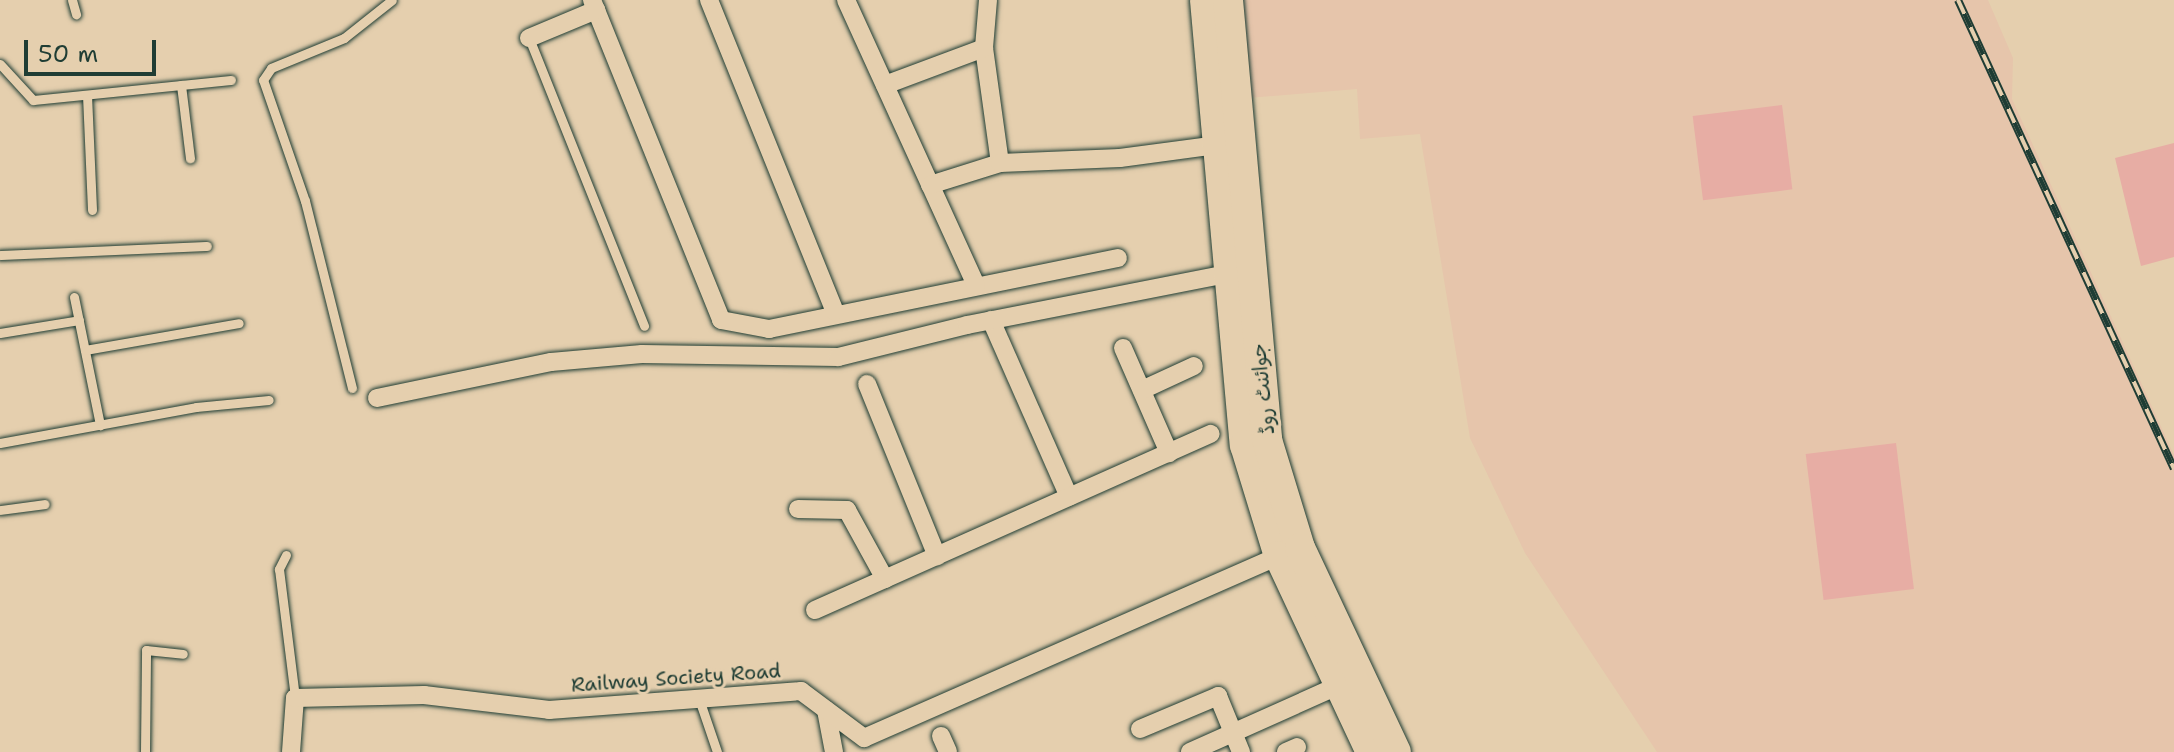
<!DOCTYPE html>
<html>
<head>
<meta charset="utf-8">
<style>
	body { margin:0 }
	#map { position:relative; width:2174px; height:752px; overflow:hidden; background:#e5cfae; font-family:"Shantell Sans","Playpen Sans Arabic",sans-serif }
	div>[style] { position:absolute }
	.built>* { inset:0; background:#e6c5ab }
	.building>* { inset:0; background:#e7ada4; transform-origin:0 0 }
	.roads { filter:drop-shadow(0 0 2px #1f3d34) drop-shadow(0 0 2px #1f3d34) }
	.service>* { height:9px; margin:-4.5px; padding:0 4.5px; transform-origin:4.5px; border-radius:4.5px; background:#e5cfae }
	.minor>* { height:18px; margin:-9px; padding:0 9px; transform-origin:9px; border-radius:9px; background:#e5cfae }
	.primary>* { height:30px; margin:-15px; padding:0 15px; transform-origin:15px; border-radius:15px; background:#e5cfae }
	.rail>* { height:8px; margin-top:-4px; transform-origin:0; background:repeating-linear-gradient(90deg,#e5cfae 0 15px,#1f3d34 0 30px); box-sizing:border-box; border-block:2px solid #1f3d34 }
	span { translate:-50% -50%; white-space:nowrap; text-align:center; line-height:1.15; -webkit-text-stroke:6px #e5cfae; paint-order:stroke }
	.street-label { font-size:20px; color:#1f3d34 }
	.scale { position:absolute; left:24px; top:40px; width:132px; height:36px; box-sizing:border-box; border:4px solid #1f3d34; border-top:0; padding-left:10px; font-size:24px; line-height:28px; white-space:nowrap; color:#1f3d34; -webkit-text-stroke:6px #e5cfae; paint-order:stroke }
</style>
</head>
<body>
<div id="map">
	<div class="built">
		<div style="clip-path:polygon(1215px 0,1988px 0,2013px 58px,2012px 99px,2174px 455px,2174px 752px,1657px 752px,1525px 553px,1470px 438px,1420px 134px,1360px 139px,1357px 89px,1225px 100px)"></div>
	</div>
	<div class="building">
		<div style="left:1782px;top:105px;width:85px;height:90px;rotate:83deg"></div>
		<div style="clip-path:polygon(2174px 143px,2174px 257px,2141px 266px,2115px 158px)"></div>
		<div style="left:1896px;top:443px;width:147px;height:91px;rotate:83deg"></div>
	</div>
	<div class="roads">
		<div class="service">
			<div style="left:72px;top:0;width:15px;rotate:74deg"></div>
			<div style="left:529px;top:38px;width:310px;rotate:68.2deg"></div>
			<div style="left:0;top:64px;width:49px;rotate:47.5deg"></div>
			<div style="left:33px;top:100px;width:199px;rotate:-5.8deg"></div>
			<div style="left:181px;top:85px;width:74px;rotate:83deg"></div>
			<div style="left:87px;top:95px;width:115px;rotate:87.5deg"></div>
			<div style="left:0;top:255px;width:207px;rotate:-2.5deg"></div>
			<div style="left:74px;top:297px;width:131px;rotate:78.5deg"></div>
			<div style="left:0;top:333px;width:80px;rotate:-9.3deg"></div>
			<div style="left:85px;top:350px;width:156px;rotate:-9.9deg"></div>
			<div style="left:352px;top:388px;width:193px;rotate:-104.1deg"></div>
			<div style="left:305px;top:201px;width:128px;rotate:-109.1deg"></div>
			<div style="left:263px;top:80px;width:14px;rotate:-56deg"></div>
			<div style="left:271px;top:68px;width:79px;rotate:-22.3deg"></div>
			<div style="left:344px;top:38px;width:61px;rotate:-38.4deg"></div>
			<div style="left:0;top:443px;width:199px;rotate:-10.4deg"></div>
			<div style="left:196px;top:407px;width:73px;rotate:-5.5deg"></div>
			<div style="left:0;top:510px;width:45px;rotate:-7.6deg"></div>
			<div style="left:286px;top:555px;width:16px;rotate:117deg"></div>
			<div style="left:279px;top:569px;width:130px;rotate:82.9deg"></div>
			<div style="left:699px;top:699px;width:56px;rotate:71.2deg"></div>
			<div style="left:145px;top:752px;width:102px;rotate:-89.4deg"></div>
			<div style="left:146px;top:650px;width:37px;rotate:6deg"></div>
		</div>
		<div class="minor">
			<div style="left:592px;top:0;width:345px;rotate:68deg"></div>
			<div style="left:721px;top:320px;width:49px;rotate:10.6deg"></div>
			<div style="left:769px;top:329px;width:356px;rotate:-11.5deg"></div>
			<div style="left:709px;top:0;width:336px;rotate:68deg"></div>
			<div style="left:846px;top:0;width:313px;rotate:65.5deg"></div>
			<div style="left:988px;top:0;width:48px;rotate:94.8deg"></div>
			<div style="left:984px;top:48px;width:116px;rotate:82.1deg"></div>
			<div style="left:529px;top:38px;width:73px;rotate:-22.7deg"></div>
			<div style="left:885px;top:85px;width:106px;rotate:-20.5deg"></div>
			<div style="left:930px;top:185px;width:73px;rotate:-17.4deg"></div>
			<div style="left:1000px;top:163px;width:120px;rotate:-2.4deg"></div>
			<div style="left:1120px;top:158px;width:99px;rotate:-7.6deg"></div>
			<div style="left:991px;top:320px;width:193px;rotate:66.2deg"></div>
			<div style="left:1123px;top:348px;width:115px;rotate:66.3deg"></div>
			<div style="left:867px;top:384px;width:186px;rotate:67.9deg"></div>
			<div style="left:1142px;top:390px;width:57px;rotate:-24.8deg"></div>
			<div style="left:377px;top:398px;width:178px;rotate:-11.7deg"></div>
			<div style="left:551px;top:362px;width:91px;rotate:-5deg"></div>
			<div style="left:642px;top:354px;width:196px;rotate:0.9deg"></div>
			<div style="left:838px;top:357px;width:133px;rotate:-13.9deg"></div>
			<div style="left:967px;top:325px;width:270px;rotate:-11.1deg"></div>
			<div style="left:798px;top:509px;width:49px;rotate:1.2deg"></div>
			<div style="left:847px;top:510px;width:79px;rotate:61.2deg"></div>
			<div style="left:815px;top:610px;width:433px;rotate:-24deg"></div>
			<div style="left:826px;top:710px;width:43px;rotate:79.2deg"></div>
			<div style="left:1140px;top:729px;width:85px;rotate:-22.9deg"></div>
			<div style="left:1218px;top:696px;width:61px;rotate:67.7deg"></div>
			<div style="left:941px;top:736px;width:17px;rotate:66deg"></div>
			<div style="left:291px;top:752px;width:54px;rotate:-85.8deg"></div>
			<div style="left:295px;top:698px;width:129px;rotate:-1.3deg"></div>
			<div style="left:424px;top:695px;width:126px;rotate:6.8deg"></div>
			<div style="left:549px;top:710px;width:253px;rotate:-4.3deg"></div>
			<div style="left:801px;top:691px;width:79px;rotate:36.7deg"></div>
			<div style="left:864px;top:738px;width:461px;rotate:-23.7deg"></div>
			<div style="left:1190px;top:752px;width:167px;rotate:-24.1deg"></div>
			<div style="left:1286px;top:752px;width:12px;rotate:-24deg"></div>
		</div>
		<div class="primary">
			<div style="left:1205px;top:0;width:447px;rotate:84.9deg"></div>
			<div style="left:1245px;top:445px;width:116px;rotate:73deg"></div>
			<div style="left:1279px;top:556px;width:217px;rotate:64.9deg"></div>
			<div style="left:1228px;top:0;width:442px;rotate:84.9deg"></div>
			<div style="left:1267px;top:440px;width:113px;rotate:73deg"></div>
			<div style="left:1300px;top:548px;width:225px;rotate:64.8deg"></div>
		</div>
	</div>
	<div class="rail">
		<div style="left:1958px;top:0;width:516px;rotate:65.27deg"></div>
	</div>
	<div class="street-label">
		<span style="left:1263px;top:389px;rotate:-96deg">جوائنٹ روڈ</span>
		<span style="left:676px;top:678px;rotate:-4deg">Railway Society Road</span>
	</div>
	<div class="scale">50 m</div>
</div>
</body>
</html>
